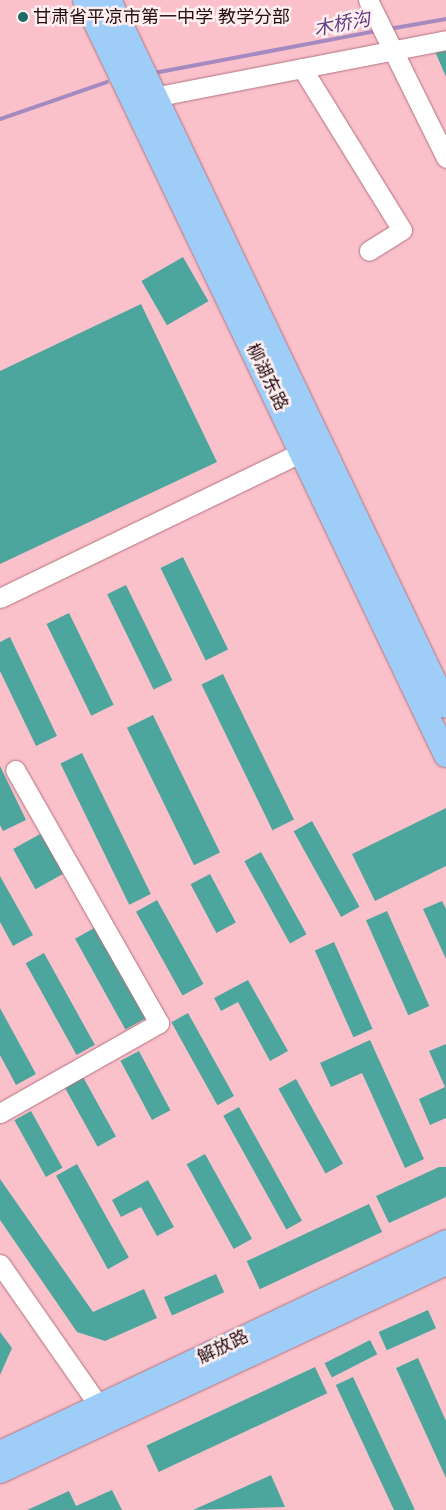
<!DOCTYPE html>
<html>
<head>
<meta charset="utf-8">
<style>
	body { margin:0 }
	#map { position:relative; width:446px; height:1510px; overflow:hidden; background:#fac1cb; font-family:Helvetica,"Noto Sans SC",sans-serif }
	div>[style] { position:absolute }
	.stream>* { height:4px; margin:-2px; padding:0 2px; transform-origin:2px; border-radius:2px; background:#a58ac2 }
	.building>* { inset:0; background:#4da69d; transform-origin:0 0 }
	.roads { filter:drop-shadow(0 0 1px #b3727f) drop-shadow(0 0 1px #b3727f) }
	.minor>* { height:19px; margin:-9.5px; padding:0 9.5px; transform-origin:9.5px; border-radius:9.5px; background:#fff }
	.major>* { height:24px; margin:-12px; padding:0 12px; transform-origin:12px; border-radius:12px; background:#9ecef8 }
	.dots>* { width:14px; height:14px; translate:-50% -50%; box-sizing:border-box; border:2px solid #feeff1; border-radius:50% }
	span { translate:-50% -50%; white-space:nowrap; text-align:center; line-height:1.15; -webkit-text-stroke:5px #feeff1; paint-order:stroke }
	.poi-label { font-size:18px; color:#260e13 }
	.left { translate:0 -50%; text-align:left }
	.street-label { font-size:18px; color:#260e13 }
	.water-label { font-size:19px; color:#613c82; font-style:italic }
</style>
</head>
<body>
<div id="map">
	<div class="stream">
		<div style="left:389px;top:29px;width:58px;rotate:-10deg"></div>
		<div style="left:154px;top:73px;width:227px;rotate:-10.7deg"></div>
		<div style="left:0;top:119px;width:113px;rotate:-19.1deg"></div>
	</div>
	<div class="building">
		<div style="clip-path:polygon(446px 44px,446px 77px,434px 49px)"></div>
		<div style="left:183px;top:257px;width:51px;height:48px;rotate:60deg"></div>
		<div style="clip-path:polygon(141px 304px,217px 462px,0 564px,0 371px)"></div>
		<div style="left:183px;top:557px;width:103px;height:25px;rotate:64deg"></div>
		<div style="left:126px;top:585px;width:106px;height:21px;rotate:64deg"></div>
		<div style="left:69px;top:613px;width:102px;height:25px;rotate:64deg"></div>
		<div style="clip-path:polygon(10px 637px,57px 736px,36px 746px,0 671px,0 642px)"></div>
		<div style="left:223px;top:674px;width:162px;height:24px;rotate:64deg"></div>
		<div style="left:153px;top:715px;width:153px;height:29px;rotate:64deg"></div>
		<div style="left:82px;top:753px;width:157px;height:24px;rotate:64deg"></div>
		<div style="clip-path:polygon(0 766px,26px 820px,3px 831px,0 825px)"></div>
		<div style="clip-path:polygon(446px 808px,446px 866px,375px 901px,352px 854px)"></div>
		<div style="left:312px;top:821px;width:98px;height:21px;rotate:61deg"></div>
		<div style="left:42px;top:833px;width:46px;height:33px;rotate:61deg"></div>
		<div style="left:261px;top:852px;width:94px;height:19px;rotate:61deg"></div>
		<div style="left:210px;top:874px;width:55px;height:22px;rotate:62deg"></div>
		<div style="clip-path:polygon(0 876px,33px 935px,13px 946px,0 922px)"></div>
		<div style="left:157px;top:900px;width:96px;height:24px;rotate:61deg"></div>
		<div style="clip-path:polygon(442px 901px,446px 909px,446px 959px,423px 909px)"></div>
		<div style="left:387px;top:911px;width:104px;height:23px;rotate:66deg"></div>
		<div style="left:96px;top:927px;width:104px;height:24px;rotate:61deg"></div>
		<div style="left:334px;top:942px;width:95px;height:21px;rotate:66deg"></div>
		<div style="left:44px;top:953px;width:105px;height:21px;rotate:61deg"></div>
		<div style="clip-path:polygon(248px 980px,288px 1051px,270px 1061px,238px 1002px,221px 1011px,214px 998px)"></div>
		<div style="clip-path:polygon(0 1008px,36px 1074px,16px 1085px,0 1055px)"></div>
		<div style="left:188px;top:1013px;width:95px;height:19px;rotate:61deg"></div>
		<div style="clip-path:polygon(370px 1040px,424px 1159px,405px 1168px,362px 1073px,331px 1087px,320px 1063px)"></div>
		<div style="clip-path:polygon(446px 1044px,446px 1118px,430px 1125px,419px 1099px,445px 1087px,429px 1051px)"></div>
		<div style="left:139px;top:1051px;width:67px;height:21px;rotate:62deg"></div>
		<div style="left:83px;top:1077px;width:68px;height:21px;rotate:61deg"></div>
		<div style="left:296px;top:1079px;width:97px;height:20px;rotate:61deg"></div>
		<div style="left:239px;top:1107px;width:130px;height:18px;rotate:61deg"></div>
		<div style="left:31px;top:1111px;width:65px;height:19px;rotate:61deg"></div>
		<div style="left:205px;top:1154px;width:97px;height:21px;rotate:61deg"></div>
		<div style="left:77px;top:1164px;width:107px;height:24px;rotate:61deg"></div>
		<div style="clip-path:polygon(439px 1167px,446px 1167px,446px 1197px,389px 1223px,376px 1196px)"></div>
		<div style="clip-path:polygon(0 1179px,93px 1312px,144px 1289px,157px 1318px,105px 1341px,77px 1332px,0 1220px)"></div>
		<div style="clip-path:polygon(148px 1180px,174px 1227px,157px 1236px,141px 1207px,121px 1217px,112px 1200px)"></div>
		<div style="left:369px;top:1204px;width:31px;height:135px;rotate:65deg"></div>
		<div style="left:216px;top:1274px;width:20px;height:57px;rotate:66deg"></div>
		<div style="left:428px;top:1310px;width:20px;height:54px;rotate:66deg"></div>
		<div style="clip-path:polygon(0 1332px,12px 1348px,0 1375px)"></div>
		<div style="left:370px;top:1340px;width:16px;height:51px;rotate:63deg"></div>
		<div style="clip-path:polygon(418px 1358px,446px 1421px,446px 1478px,396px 1368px)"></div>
		<div style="left:315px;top:1367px;width:29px;height:186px;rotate:65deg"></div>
		<div style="left:353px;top:1377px;width:146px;height:19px;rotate:65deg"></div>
		<div style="clip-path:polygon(271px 1475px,285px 1507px,193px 1510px)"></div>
		<div style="clip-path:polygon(112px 1490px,122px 1510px,27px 1510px,69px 1491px,76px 1506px)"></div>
	</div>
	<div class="roads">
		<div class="minor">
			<div style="left:368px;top:0;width:176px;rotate:63.7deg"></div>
			<div style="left:302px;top:68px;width:190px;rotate:58.3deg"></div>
			<div style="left:402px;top:230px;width:39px;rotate:148deg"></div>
			<div style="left:143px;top:99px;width:309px;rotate:-11deg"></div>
			<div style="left:0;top:598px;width:348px;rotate:-25.8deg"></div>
			<div style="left:0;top:1113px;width:183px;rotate:-29.5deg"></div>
			<div style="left:159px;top:1023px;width:291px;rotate:-119.6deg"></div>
			<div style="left:0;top:1264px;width:173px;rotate:55.1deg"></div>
		</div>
		<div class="major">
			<div style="left:85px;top:0;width:837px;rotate:64.45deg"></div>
			<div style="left:109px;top:0;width:782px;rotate:64.48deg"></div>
			<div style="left:0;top:1453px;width:493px;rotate:-25.3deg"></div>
			<div style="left:0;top:1471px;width:492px;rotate:-25deg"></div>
		</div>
	</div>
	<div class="dots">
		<div style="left:23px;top:17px;background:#1f6a63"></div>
	</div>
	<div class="poi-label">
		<span class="left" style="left:33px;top:17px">甘肃省平凉市第一中学 教学分部</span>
	</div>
	<div class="street-label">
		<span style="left:267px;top:377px;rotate:64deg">柳湖东路</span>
		<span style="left:223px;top:1347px;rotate:-26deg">解放路</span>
	</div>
	<div class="water-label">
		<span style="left:342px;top:24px;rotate:-11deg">木桥沟</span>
	</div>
</div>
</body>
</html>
